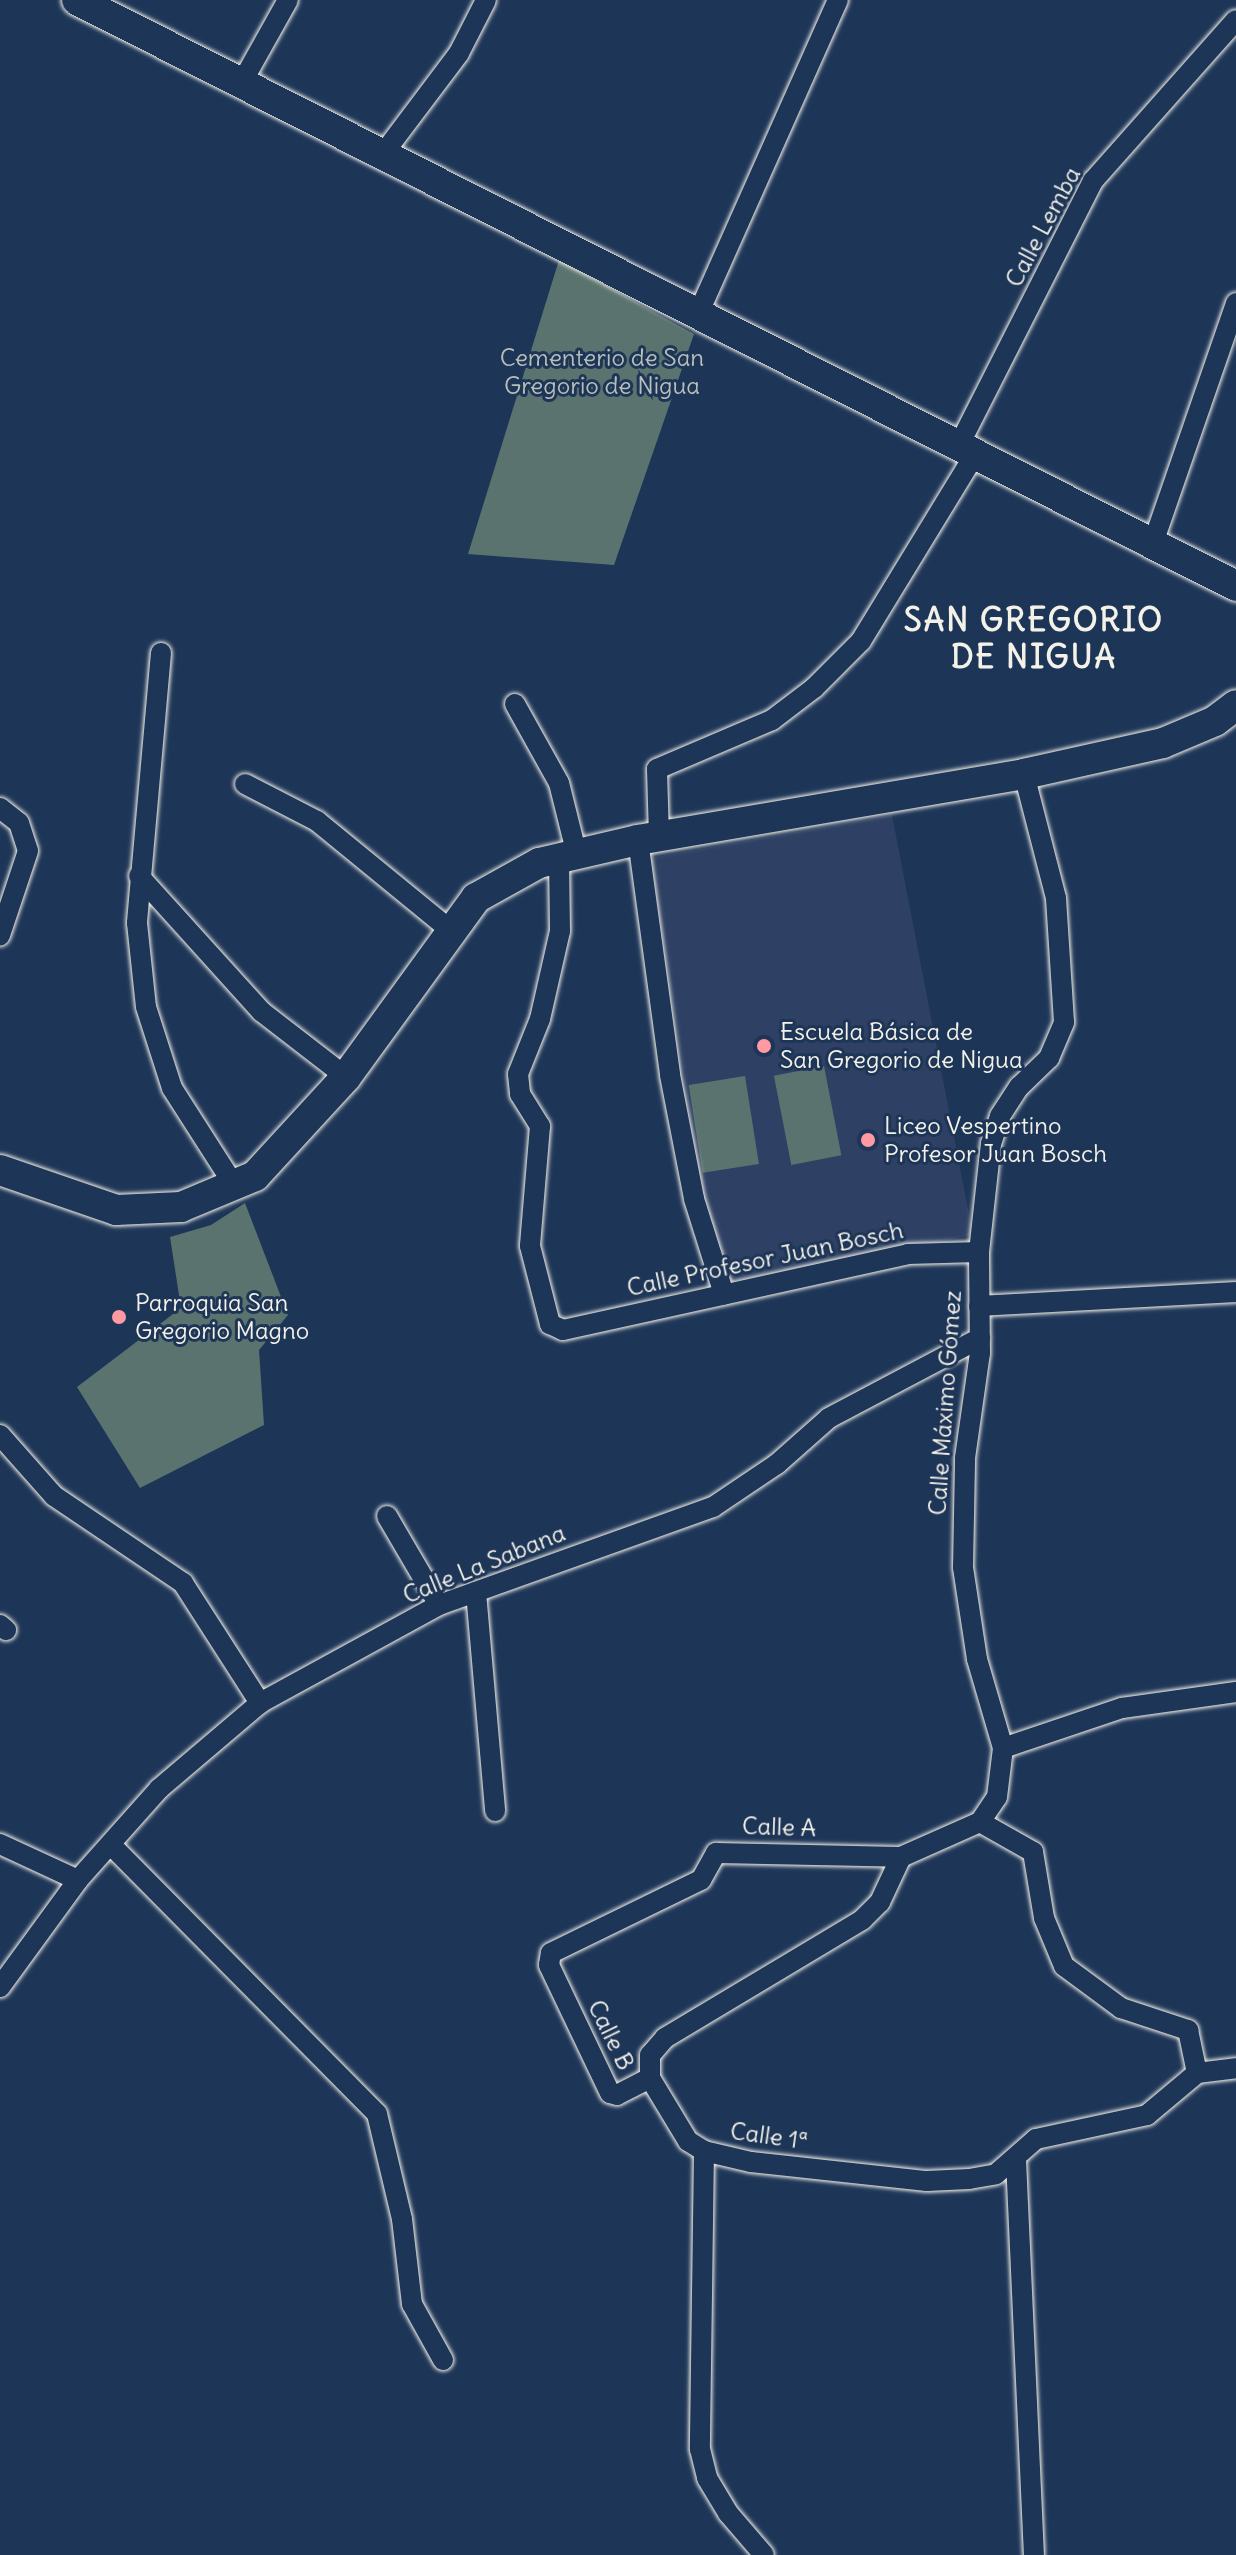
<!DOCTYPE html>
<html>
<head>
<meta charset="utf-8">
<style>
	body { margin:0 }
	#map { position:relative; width:1236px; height:2555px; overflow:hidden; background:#1d3557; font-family:Delius,sans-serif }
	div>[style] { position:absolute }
	.built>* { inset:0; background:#2e4164 }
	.green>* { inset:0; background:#5b736f; transform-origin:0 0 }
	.roads { filter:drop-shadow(0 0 2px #f4f1e8) drop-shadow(0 0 2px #f4f1e8) }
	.street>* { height:20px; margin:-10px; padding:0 10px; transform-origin:10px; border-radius:10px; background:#1d3557 }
	.secondary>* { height:30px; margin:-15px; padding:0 15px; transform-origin:15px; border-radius:15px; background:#1d3557 }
	.dots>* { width:22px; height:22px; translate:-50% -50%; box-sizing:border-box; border:4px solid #1d3557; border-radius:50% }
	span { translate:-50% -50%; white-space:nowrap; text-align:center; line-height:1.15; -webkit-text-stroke:6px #1d3557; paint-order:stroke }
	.street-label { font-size:24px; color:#f4f1e8 }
	.park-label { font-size:24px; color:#b7bfb8 }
	.poi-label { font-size:24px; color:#f4f1e8 }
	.left { translate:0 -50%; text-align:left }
	.district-label { font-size:32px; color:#f4f1e8; font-weight:700; letter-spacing:2px }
</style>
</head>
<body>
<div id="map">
	<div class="built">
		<div style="clip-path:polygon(892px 815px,973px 1235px,739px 1280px,726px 1274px,701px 1186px,651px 858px)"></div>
	</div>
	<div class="green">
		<div style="clip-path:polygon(559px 260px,694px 334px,614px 565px,468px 554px)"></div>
		<div style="left:824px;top:1066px;width:91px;height:51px;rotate:79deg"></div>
		<div style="left:745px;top:1076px;width:89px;height:57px;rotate:81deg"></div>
		<div style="clip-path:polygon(245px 1203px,288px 1315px,259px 1350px,264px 1425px,140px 1488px,77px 1387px,181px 1308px,170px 1237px,211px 1225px)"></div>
	</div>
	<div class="roads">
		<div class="street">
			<div style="left:241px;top:84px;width:96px;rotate:-60.8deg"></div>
			<div style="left:383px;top:154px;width:126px;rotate:-53deg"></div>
			<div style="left:459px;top:53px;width:59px;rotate:-63deg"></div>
			<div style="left:699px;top:312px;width:342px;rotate:-66deg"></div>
			<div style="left:959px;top:445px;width:296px;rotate:-63.1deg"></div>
			<div style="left:1093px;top:181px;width:215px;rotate:-48.4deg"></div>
			<div style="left:1153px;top:543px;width:254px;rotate:-70.9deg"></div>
			<div style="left:161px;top:653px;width:271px;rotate:95.1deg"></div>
			<div style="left:137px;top:923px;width:84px;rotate:83.9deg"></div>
			<div style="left:146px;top:1007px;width:85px;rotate:72.2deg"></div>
			<div style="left:172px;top:1088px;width:115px;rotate:57.4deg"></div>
			<div style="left:515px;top:704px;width:90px;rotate:60.9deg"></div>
			<div style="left:559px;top:783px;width:74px;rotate:76deg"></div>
			<div style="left:245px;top:784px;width:81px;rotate:27.2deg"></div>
			<div style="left:317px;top:821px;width:172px;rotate:39.3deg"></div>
			<div style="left:0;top:808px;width:24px;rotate:38deg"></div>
			<div style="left:19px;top:823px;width:29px;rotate:72deg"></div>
			<div style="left:28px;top:851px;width:89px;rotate:108.4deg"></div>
			<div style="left:659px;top:837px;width:68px;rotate:-91.7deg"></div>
			<div style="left:657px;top:769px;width:125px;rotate:-23.1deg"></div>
			<div style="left:772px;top:720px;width:53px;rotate:-37.3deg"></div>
			<div style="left:814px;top:688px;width:66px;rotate:-45deg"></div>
			<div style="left:861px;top:641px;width:219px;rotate:-58.6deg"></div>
			<div style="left:638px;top:840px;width:237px;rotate:82.2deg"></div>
			<div style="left:670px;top:1075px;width:126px;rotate:79deg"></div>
			<div style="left:694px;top:1199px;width:100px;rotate:72.5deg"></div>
			<div style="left:559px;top:859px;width:72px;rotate:89.2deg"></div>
			<div style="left:560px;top:931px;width:90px;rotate:102.8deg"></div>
			<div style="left:540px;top:1019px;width:59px;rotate:111.8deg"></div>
			<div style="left:518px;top:1074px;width:20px;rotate:84deg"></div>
			<div style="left:520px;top:1094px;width:38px;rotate:58deg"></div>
			<div style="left:540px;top:1126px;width:120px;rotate:94.8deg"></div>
			<div style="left:530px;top:1246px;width:81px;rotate:75.6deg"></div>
			<div style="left:550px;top:1324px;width:14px;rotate:25deg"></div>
			<div style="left:563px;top:1330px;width:353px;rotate:-12.4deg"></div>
			<div style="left:908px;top:1254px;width:71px;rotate:-1.6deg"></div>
			<div style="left:139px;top:876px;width:183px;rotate:47.9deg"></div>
			<div style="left:262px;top:1012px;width:106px;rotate:37.7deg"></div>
			<div style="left:979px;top:1306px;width:257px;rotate:-3.1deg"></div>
			<div style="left:0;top:1435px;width:81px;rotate:48.5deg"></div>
			<div style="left:54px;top:1496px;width:156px;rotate:34deg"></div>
			<div style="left:183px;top:1583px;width:143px;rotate:57.3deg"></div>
			<div style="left:387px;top:1516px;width:103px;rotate:59.7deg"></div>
			<div style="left:476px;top:1592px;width:220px;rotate:85deg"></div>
			<div style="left:0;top:1625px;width:8px;rotate:40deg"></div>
			<div style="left:1003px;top:1748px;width:126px;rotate:-18.6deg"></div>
			<div style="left:1122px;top:1708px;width:115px;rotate:-8deg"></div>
			<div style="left:980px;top:1822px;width:61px;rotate:29.5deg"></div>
			<div style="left:1033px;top:1852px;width:67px;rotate:80.5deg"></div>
			<div style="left:1044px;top:1918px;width:52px;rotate:67.4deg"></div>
			<div style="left:1064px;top:1966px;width:71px;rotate:36.4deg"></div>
			<div style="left:1121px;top:2008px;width:71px;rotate:18.2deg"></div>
			<div style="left:1188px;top:2030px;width:44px;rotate:78.2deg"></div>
			<div style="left:0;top:1844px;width:86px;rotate:24.8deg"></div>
			<div style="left:111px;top:1845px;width:378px;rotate:45.3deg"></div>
			<div style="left:377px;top:2114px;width:108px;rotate:76.6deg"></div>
			<div style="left:402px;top:2219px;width:86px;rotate:83.3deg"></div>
			<div style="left:412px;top:2304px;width:64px;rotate:61deg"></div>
			<div style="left:901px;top:1857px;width:50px;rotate:115deg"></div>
			<div style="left:880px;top:1902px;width:25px;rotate:135deg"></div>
			<div style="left:862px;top:1920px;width:230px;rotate:149.1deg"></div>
			<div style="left:665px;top:2038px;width:23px;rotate:131deg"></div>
			<div style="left:650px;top:2055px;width:23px;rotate:90deg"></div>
			<div style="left:650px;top:2078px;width:74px;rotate:58.9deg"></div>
			<div style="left:688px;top:2141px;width:19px;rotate:32deg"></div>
			<div style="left:704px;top:2151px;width:48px;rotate:13.2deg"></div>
			<div style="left:751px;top:2162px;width:177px;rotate:6.2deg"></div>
			<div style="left:927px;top:2181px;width:42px;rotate:-2.7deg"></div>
			<div style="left:969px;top:2179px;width:27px;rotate:-10deg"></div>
			<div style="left:996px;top:2174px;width:53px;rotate:-41.2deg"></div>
			<div style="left:1036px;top:2139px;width:114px;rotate:-12.2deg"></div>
			<div style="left:1147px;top:2115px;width:65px;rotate:-40deg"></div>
			<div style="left:1197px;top:2073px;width:39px;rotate:-7deg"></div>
			<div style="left:0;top:1987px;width:132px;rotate:-53.9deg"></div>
			<div style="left:78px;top:1880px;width:122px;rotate:-48.3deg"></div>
			<div style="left:159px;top:1789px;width:133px;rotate:-40.4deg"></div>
			<div style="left:260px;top:1703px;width:204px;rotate:-28.7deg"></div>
			<div style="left:439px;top:1605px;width:291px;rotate:-19.7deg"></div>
			<div style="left:713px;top:1507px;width:77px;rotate:-33.9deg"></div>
			<div style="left:777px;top:1464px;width:69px;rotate:-41.5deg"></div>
			<div style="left:829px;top:1418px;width:171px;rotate:-27.9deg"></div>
			<div style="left:650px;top:2078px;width:37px;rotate:153deg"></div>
			<div style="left:617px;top:2095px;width:7px;rotate:-164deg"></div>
			<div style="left:610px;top:2093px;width:142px;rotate:-115.5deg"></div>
			<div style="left:549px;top:1965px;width:12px;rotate:-81deg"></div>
			<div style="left:551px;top:1953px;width:167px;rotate:-26deg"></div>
			<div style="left:701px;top:1880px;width:31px;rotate:-61deg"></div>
			<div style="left:716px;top:1853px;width:185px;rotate:1.2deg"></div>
			<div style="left:901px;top:1857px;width:86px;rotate:-23.9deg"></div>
			<div style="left:980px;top:1822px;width:30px;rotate:-56deg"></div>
			<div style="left:997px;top:1797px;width:49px;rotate:-83deg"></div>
			<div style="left:1003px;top:1748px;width:93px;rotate:-106.3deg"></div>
			<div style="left:977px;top:1659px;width:93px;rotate:-98.7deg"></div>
			<div style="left:963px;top:1567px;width:109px;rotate:-88.9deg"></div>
			<div style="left:965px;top:1458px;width:106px;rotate:-81.9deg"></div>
			<div style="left:980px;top:1353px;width:101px;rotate:-90.6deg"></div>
			<div style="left:979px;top:1252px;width:109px;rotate:-83.7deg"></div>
			<div style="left:991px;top:1144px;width:29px;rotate:-72deg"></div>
			<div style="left:1000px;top:1116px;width:35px;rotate:-57deg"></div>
			<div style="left:1019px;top:1087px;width:42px;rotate:-44deg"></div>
			<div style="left:1049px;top:1058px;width:39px;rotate:-67deg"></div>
			<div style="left:1064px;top:1022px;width:124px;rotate:-93.7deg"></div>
			<div style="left:1056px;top:898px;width:128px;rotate:-104.5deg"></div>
			<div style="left:704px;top:2151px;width:298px;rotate:90.8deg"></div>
			<div style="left:700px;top:2449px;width:30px;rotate:76deg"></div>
			<div style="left:707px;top:2478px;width:41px;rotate:59deg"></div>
			<div style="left:728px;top:2513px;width:55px;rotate:49.4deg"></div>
			<div style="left:1016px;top:2160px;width:395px;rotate:87.4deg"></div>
		</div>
		<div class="secondary">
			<div style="left:77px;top:0;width:1299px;rotate:26.82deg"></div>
			<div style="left:0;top:1170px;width:123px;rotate:19deg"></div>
			<div style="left:116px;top:1210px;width:65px;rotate:-2.6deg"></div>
			<div style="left:181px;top:1207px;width:80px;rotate:-22.7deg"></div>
			<div style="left:255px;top:1176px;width:134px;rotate:-47.4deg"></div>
			<div style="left:346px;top:1077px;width:221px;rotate:-54deg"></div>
			<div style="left:476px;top:898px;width:72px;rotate:-29.1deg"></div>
			<div style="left:539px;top:863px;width:102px;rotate:-13.1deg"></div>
			<div style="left:638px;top:840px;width:392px;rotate:-9.7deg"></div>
			<div style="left:1024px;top:774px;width:142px;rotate:-12.6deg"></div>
			<div style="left:1163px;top:743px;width:56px;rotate:-22.9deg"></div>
			<div style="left:1215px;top:721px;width:26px;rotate:-37deg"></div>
		</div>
	</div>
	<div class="dots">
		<div style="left:764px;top:1046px;background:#ff9aa2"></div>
		<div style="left:868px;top:1140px;background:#ff9aa2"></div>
		<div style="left:119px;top:1317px;background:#ff9aa2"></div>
	</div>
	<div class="street-label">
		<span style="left:1043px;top:227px;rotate:-62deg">Calle Lemba</span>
		<span style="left:765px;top:1259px;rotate:-12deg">Calle Profesor Juan Bosch</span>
		<span style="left:945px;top:1403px;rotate:-86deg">Calle Máximo Gómez</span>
		<span style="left:484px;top:1564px;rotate:-22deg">Calle La Sabana</span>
		<span style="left:779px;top:1827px;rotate:2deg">Calle A</span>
		<span style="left:611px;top:2035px;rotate:64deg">Calle B</span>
		<span style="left:769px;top:2136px;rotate:8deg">Calle 1ª</span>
	</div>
	<div class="park-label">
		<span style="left:602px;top:372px">Cementerio de San<br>Gregorio de Nigua</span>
	</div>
	<div class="poi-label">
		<span class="left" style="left:780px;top:1046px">Escuela Básica de<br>San Gregorio de Nigua</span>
		<span class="left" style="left:884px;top:1140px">Liceo Vespertino<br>Profesor Juan Bosch</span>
		<span class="left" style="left:135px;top:1317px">Parroquia San<br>Gregorio Magno</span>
	</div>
	<div class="district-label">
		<span style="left:1034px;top:639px">SAN GREGORIO<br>DE NIGUA</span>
	</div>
</div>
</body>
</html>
